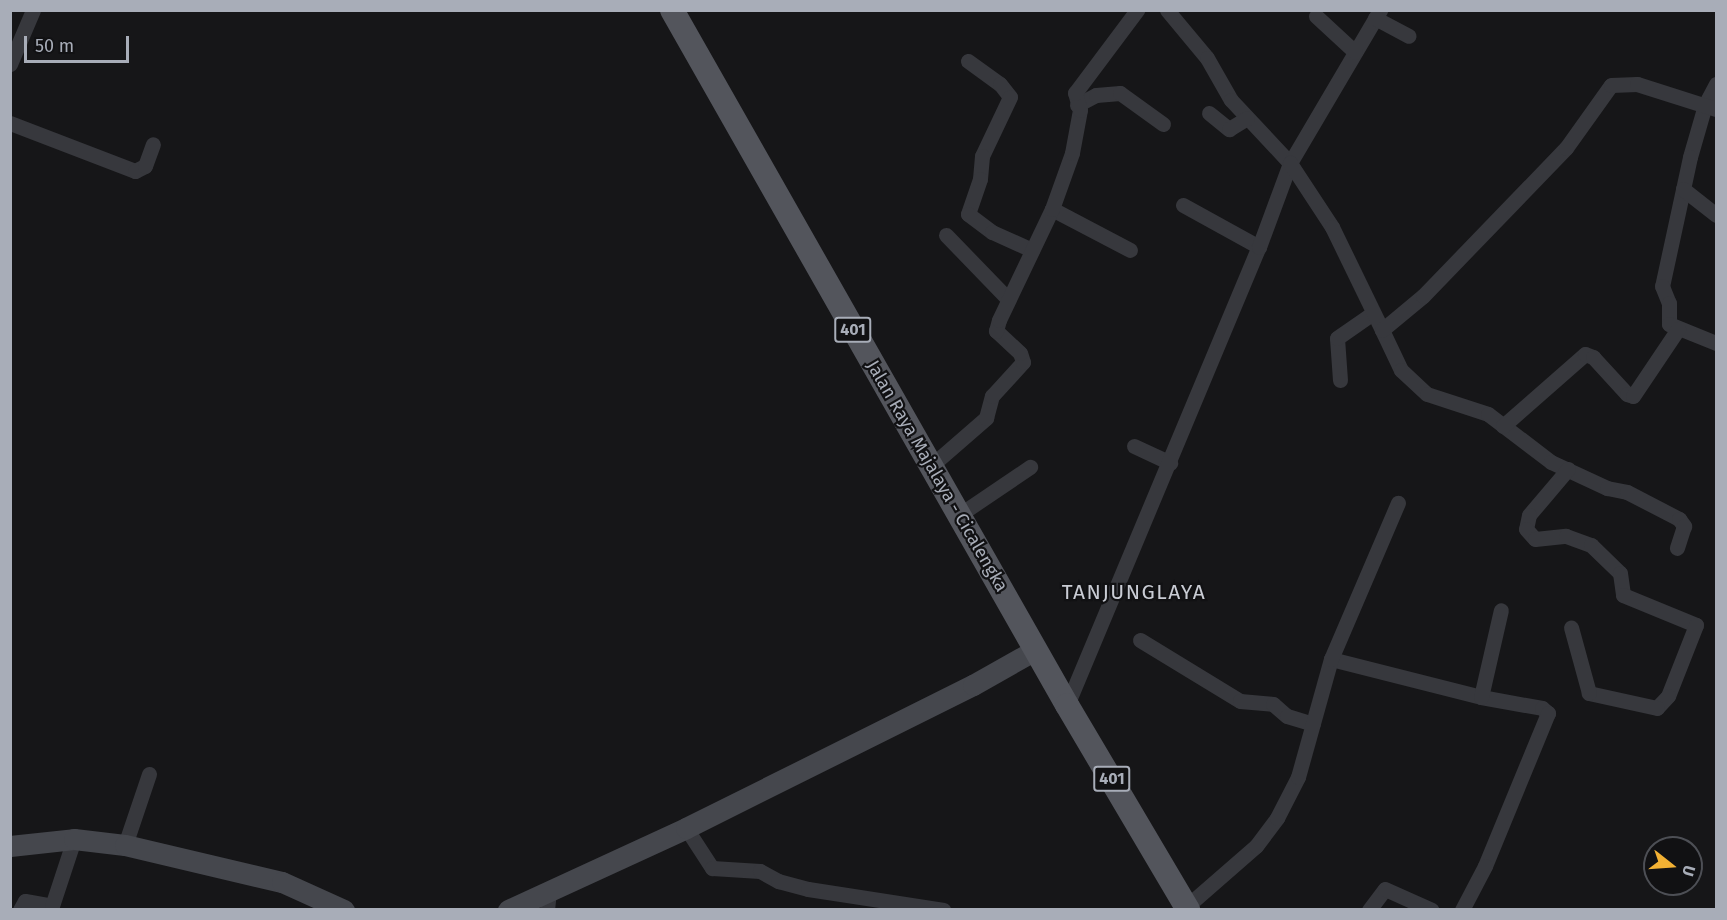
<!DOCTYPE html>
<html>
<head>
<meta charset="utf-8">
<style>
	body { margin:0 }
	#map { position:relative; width:1727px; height:920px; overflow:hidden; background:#161618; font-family:"Fira Sans",sans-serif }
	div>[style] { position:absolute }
	.street>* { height:15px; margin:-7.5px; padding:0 7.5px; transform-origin:7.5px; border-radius:7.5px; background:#37383d }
	.secondary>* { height:21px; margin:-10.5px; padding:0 10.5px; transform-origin:10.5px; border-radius:10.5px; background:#45474d }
	.primary>* { height:24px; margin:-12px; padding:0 12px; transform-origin:12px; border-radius:12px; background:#53555c }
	span { translate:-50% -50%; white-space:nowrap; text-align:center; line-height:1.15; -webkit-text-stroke:4.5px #111113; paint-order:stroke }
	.shield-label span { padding:2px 4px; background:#111113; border:2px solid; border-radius:4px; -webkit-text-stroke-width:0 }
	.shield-label { font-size:16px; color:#a8adb8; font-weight:700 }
	.street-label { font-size:18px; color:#a8adb8 }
	.quarter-label { font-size:21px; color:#c9ccd4; letter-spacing:1.5px }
	.frame { position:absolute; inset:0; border:12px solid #a8adb8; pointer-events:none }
	.north { position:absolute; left:1643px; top:836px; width:60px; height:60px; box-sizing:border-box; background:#111113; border:2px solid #4d4f55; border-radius:50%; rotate:107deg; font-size:16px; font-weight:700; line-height:24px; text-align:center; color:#a8adb8 }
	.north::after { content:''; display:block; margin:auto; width:21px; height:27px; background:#f2b134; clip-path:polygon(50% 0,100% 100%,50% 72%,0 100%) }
	.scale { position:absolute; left:24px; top:36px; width:105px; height:27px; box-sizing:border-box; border:3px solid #a8adb8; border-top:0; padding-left:8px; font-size:18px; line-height:21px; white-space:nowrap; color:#a8adb8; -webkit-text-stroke:4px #111113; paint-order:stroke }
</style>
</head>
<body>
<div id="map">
	<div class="street">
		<div style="left:1167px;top:10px;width:62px;rotate:50.2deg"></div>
		<div style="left:1207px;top:58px;width:48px;rotate:60.3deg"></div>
		<div style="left:1231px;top:100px;width:86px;rotate:46.9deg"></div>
		<div style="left:1290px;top:163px;width:178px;rotate:-59.5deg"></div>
		<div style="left:1316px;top:16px;width:53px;rotate:42.7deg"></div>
		<div style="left:1375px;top:18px;width:38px;rotate:28deg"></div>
		<div style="left:968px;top:61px;width:39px;rotate:36deg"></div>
		<div style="left:1000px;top:84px;width:16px;rotate:52deg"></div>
		<div style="left:1010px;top:97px;width:65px;rotate:115.4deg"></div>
		<div style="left:982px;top:156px;width:23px;rotate:95deg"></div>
		<div style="left:980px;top:179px;width:37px;rotate:109deg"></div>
		<div style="left:968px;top:214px;width:30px;rotate:37deg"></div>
		<div style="left:992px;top:232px;width:44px;rotate:24.2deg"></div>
		<div style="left:10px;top:64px;width:59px;rotate:-66.9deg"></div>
		<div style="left:1716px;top:84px;width:24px;rotate:118deg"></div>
		<div style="left:1705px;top:105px;width:54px;rotate:106.1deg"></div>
		<div style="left:1690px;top:157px;width:132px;rotate:102.2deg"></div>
		<div style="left:1662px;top:286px;width:18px;rotate:68deg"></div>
		<div style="left:1669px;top:303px;width:21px;rotate:90deg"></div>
		<div style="left:1669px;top:324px;width:51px;rotate:22deg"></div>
		<div style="left:1077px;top:105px;width:21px;rotate:-28deg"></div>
		<div style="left:1096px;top:95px;width:24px;rotate:-5deg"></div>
		<div style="left:1120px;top:93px;width:53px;rotate:35.8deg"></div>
		<div style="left:1209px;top:113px;width:26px;rotate:39deg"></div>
		<div style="left:1229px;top:129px;width:21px;rotate:-31deg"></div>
		<div style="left:10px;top:123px;width:134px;rotate:21deg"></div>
		<div style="left:135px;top:171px;width:11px;rotate:-27deg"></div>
		<div style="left:145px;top:166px;width:23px;rotate:-70deg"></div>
		<div style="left:1683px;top:189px;width:42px;rotate:38.2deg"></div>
		<div style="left:1183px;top:205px;width:87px;rotate:28.9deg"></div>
		<div style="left:1052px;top:209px;width:88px;rotate:27.7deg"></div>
		<div style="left:946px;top:235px;width:89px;rotate:45.9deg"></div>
		<div style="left:1382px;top:330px;width:44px;rotate:64.6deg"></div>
		<div style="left:1401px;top:370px;width:35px;rotate:43deg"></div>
		<div style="left:1427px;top:394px;width:64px;rotate:18.2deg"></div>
		<div style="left:1488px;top:414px;width:79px;rotate:37.3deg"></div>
		<div style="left:1551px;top:462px;width:62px;rotate:24.9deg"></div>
		<div style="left:1607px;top:488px;width:20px;rotate:11deg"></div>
		<div style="left:1627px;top:492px;width:59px;rotate:27.4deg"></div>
		<div style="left:1679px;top:519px;width:9px;rotate:54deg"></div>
		<div style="left:1684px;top:526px;width:23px;rotate:108deg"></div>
		<div style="left:1340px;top:380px;width:42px;rotate:-94.1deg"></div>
		<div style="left:1337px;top:338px;width:44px;rotate:-34.8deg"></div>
		<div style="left:1503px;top:426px;width:109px;rotate:-41.3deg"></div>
		<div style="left:1585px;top:354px;width:9px;rotate:21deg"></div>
		<div style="left:1593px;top:357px;width:50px;rotate:47.4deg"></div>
		<div style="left:1627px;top:394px;width:6px;rotate:18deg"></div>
		<div style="left:1633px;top:396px;width:81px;rotate:-56.1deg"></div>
		<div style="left:1134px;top:446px;width:40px;rotate:25deg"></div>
		<div style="left:932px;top:465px;width:72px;rotate:-41deg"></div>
		<div style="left:986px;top:418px;width:23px;rotate:-75deg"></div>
		<div style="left:992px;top:396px;width:46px;rotate:-47.6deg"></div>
		<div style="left:1023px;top:362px;width:9px;rotate:-108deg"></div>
		<div style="left:1020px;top:353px;width:33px;rotate:-137deg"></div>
		<div style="left:996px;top:331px;width:11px;rotate:-75deg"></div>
		<div style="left:999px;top:320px;width:123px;rotate:-64.5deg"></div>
		<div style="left:1052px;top:209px;width:59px;rotate:-70.3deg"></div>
		<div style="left:1072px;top:153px;width:44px;rotate:-79.5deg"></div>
		<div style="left:1080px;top:110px;width:18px;rotate:-106deg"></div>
		<div style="left:1075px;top:93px;width:104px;rotate:-53.2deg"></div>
		<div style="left:1568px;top:469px;width:60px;rotate:130.3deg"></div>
		<div style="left:1529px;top:515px;width:14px;rotate:102deg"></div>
		<div style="left:1526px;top:529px;width:13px;rotate:48deg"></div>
		<div style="left:1535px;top:539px;width:31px;rotate:-6deg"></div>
		<div style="left:1566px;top:536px;width:27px;rotate:20deg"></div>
		<div style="left:1591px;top:545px;width:40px;rotate:44deg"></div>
		<div style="left:1620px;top:573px;width:22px;rotate:82deg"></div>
		<div style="left:1623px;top:595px;width:79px;rotate:22.3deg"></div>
		<div style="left:1696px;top:625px;width:76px;rotate:111.5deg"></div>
		<div style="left:1668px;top:696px;width:16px;rotate:133deg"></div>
		<div style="left:1657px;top:708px;width:70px;rotate:-167.6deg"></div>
		<div style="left:1589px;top:693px;width:68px;rotate:-105.3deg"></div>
		<div style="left:959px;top:515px;width:86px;rotate:-34.1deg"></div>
		<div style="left:1140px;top:640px;width:117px;rotate:31.4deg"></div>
		<div style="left:1240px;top:701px;width:33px;rotate:5deg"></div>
		<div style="left:1273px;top:704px;width:18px;rotate:41deg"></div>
		<div style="left:1287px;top:716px;width:27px;rotate:17deg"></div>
		<div style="left:1331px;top:659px;width:155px;rotate:14.2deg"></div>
		<div style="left:1481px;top:697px;width:62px;rotate:10.2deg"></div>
		<div style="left:1542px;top:708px;width:8px;rotate:40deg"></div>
		<div style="left:1548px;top:713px;width:165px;rotate:112.4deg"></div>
		<div style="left:1485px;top:866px;width:50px;rotate:117.6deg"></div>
		<div style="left:1481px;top:697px;width:89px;rotate:-77.1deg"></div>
		<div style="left:1067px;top:705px;width:497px;rotate:-67.3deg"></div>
		<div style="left:1259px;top:247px;width:90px;rotate:-69.7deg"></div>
		<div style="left:1290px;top:163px;width:77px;rotate:56.7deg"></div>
		<div style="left:1332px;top:227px;width:114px;rotate:64.1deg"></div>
		<div style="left:1382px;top:330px;width:53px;rotate:-39.7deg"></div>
		<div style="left:1423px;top:296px;width:206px;rotate:-46deg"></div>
		<div style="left:1566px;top:148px;width:77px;rotate:-54.5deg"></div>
		<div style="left:1611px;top:85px;width:26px;rotate:-2deg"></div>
		<div style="left:1637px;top:84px;width:83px;rotate:17.6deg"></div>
		<div style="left:686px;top:828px;width:48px;rotate:57deg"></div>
		<div style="left:712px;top:868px;width:48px;rotate:3.6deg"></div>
		<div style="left:760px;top:871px;width:21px;rotate:29deg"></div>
		<div style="left:778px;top:881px;width:31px;rotate:15deg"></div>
		<div style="left:808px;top:889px;width:137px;rotate:8.8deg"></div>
		<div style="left:125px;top:845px;width:75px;rotate:-71.3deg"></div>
		<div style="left:1186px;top:907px;width:93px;rotate:-41.1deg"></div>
		<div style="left:1256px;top:846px;width:35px;rotate:-53deg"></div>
		<div style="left:1277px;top:818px;width:46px;rotate:-62.9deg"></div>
		<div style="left:1298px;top:777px;width:123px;rotate:-74.4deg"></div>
		<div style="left:1331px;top:659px;width:170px;rotate:-66.8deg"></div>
		<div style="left:20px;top:910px;width:10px;rotate:-61deg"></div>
		<div style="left:25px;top:901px;width:27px;rotate:10deg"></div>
		<div style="left:52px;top:906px;width:71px;rotate:-71.8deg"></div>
		<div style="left:547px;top:910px;width:19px;rotate:-84deg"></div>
		<div style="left:1369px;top:910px;width:26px;rotate:-53deg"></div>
		<div style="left:1385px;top:889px;width:51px;rotate:24.1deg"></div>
	</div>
	<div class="secondary">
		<div style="left:10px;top:846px;width:64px;rotate:-6.2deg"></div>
		<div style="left:74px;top:839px;width:51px;rotate:6.7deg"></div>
		<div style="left:125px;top:845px;width:161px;rotate:13.3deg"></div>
		<div style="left:282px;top:882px;width:68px;rotate:24.3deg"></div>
		<div style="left:508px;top:910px;width:196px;rotate:-24.7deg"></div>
		<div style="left:686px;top:828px;width:321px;rotate:-26.5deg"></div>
		<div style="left:973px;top:685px;width:71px;rotate:-29.4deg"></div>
	</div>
	<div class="primary">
		<div style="left:672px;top:10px;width:799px;rotate:60.39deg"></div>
		<div style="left:1067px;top:705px;width:238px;rotate:59.4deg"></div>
	</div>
	<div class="shield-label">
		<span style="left:853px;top:330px">401</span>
		<span style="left:1112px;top:779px">401</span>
	</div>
	<div class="street-label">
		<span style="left:937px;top:476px;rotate:60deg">Jalan Raya Majalaya - Cicalengka</span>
	</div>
	<div class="quarter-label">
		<span style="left:1134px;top:592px">TANJUNGLAYA</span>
	</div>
	<div class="frame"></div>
	<div class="north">U</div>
	<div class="scale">50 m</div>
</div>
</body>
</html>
